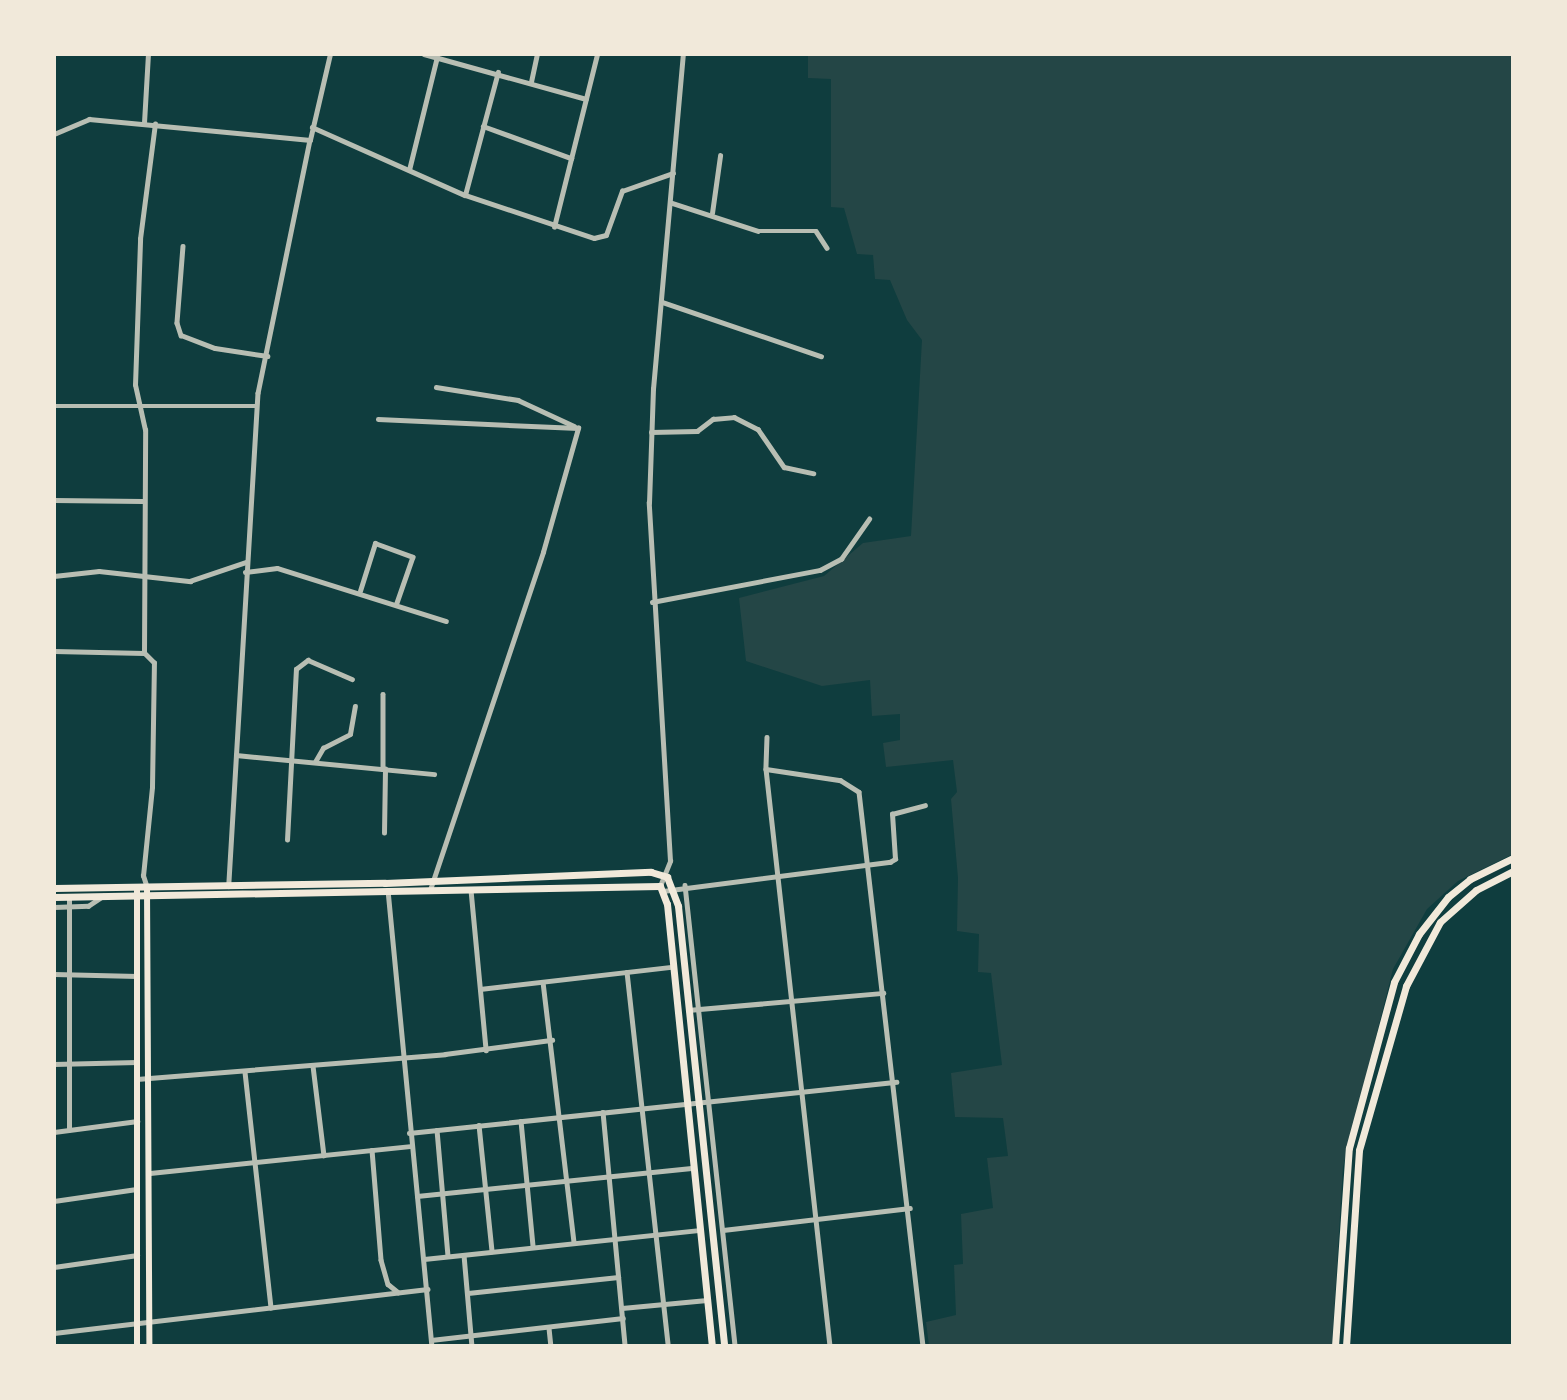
<!DOCTYPE html>
<html>
<head>
<meta charset="utf-8">
<style>
	body { margin:0 }
	#map { position:relative; width:1567px; height:1400px; overflow:hidden; background:#0f3d3e; font-family:"DejaVu Sans",sans-serif }
	div>[style] { position:absolute }
	.green>* { inset:0; background:#244646 }
	.minor>* { height:4.5px; margin:-2.25px; padding:0 2.25px; transform-origin:2.25px; border-radius:2.25px; background:#b8beb3 }
	.secondary>* { height:6px; margin:-3px; padding:0 3px; transform-origin:3px; border-radius:3px; background:#f1e9da }
	.primary>* { height:7px; margin:-3.5px; padding:0 3.5px; transform-origin:3.5px; border-radius:3.5px; background:#f1e9da }
	.trunk>* { height:7px; margin:-3.5px; padding:0 3.5px; transform-origin:3.5px; border-radius:3.5px; background:#f1e9da }
	span { translate:-50% -50%; white-space:nowrap; text-align:center; line-height:1.15; -webkit-text-stroke:7px #f1e9da; paint-order:stroke }
	.frame { position:absolute; inset:0; border:56px solid #f1e9da; pointer-events:none }
</style>
</head>
<body>
<div id="map">
	<div class="green">
		<div style="clip-path:polygon(808px 54px,1513px 54px,1513px 854px,1458px 881px,1427px 909px,1393px 969px,1343px 1167px,1332px 1346px,929px 1346px,926px 1322px,956px 1315px,954px 1265px,963px 1264px,961px 1214px,993px 1208px,987px 1158px,1008px 1156px,1003px 1118px,955px 1117px,951px 1073px,1002px 1065px,991px 973px,978px 972px,979px 934px,957px 931px,958px 878px,951px 799px,957px 792px,953px 760px,886px 767px,883px 743px,900px 740px,900px 714px,872px 716px,870px 680px,822px 686px,746px 661px,739px 598px,824px 576px,863px 543px,911px 536px,922px 340px,907px 320px,890px 280px,875px 279px,873px 255px,857px 254px,844px 208px,831px 207px,831px 79px,808px 78px)"></div>
	</div>
	<div class="minor">
		<div style="left:424px;top:54px;width:168px;rotate:15.5deg"></div>
		<div style="left:531px;top:82px;width:29px;rotate:-78deg"></div>
		<div style="left:144px;top:123px;width:69px;rotate:-86.7deg"></div>
		<div style="left:483px;top:126px;width:94px;rotate:20deg"></div>
		<div style="left:312px;top:127px;width:167px;rotate:24deg"></div>
		<div style="left:465px;top:195px;width:136px;rotate:18.4deg"></div>
		<div style="left:594px;top:238px;width:12px;rotate:-14deg"></div>
		<div style="left:606px;top:235px;width:47px;rotate:-70deg"></div>
		<div style="left:622px;top:191px;width:54px;rotate:-19.4deg"></div>
		<div style="left:54px;top:134px;width:38px;rotate:-23deg"></div>
		<div style="left:89px;top:119px;width:222px;rotate:5.4deg"></div>
		<div style="left:310px;top:140px;width:258px;rotate:101.6deg"></div>
		<div style="left:258px;top:393px;width:494px;rotate:93.4deg"></div>
		<div style="left:310px;top:140px;width:88px;rotate:-76.9deg"></div>
		<div style="left:409px;top:170px;width:116px;rotate:-76.1deg"></div>
		<div style="left:465px;top:195px;width:127px;rotate:-75deg"></div>
		<div style="left:672px;top:203px;width:90px;rotate:18deg"></div>
		<div style="left:758px;top:231px;width:58px"></div>
		<div style="left:816px;top:231px;width:20px;rotate:57deg"></div>
		<div style="left:712px;top:213px;width:58px;rotate:-82deg"></div>
		<div style="left:554px;top:227px;width:178px;rotate:-76deg"></div>
		<div style="left:183px;top:246px;width:77px;rotate:94.5deg"></div>
		<div style="left:177px;top:323px;width:13px;rotate:72deg"></div>
		<div style="left:181px;top:335px;width:36px;rotate:21deg"></div>
		<div style="left:215px;top:348px;width:53px;rotate:8.7deg"></div>
		<div style="left:662px;top:302px;width:168px;rotate:18.8deg"></div>
		<div style="left:436px;top:387px;width:83px;rotate:9deg"></div>
		<div style="left:518px;top:400px;width:62px;rotate:24.9deg"></div>
		<div style="left:54px;top:406px;width:203px"></div>
		<div style="left:378px;top:419px;width:200px;rotate:2.6deg"></div>
		<div style="left:651px;top:432px;width:46px;rotate:-1.2deg"></div>
		<div style="left:697px;top:431px;width:20px;rotate:-37deg"></div>
		<div style="left:713px;top:419px;width:21px;rotate:-5deg"></div>
		<div style="left:734px;top:417px;width:27px;rotate:27deg"></div>
		<div style="left:758px;top:429px;width:46px;rotate:55.6deg"></div>
		<div style="left:784px;top:467px;width:30px;rotate:12deg"></div>
		<div style="left:54px;top:500px;width:88px;rotate:0.7deg"></div>
		<div style="left:245px;top:572px;width:32px;rotate:-7deg"></div>
		<div style="left:277px;top:568px;width:177px;rotate:17.4deg"></div>
		<div style="left:54px;top:576px;width:45px;rotate:-6.3deg"></div>
		<div style="left:99px;top:571px;width:92px;rotate:6.3deg"></div>
		<div style="left:190px;top:581px;width:59px;rotate:-18.7deg"></div>
		<div style="left:360px;top:591px;width:50px;rotate:-72.6deg"></div>
		<div style="left:375px;top:543px;width:40px;rotate:20.2deg"></div>
		<div style="left:413px;top:557px;width:49px;rotate:109.2deg"></div>
		<div style="left:652px;top:602px;width:171px;rotate:-10.8deg"></div>
		<div style="left:820px;top:570px;width:24px;rotate:-28deg"></div>
		<div style="left:841px;top:559px;width:49px;rotate:-55deg"></div>
		<div style="left:54px;top:651px;width:90px;rotate:1.3deg"></div>
		<div style="left:383px;top:694px;width:75px;rotate:90deg"></div>
		<div style="left:767px;top:737px;width:32px;rotate:92deg"></div>
		<div style="left:766px;top:769px;width:581px;rotate:83.67deg"></div>
		<div style="left:236px;top:755px;width:199px;rotate:5.5deg"></div>
		<div style="left:315px;top:762px;width:16px;rotate:-60deg"></div>
		<div style="left:323px;top:748px;width:30px;rotate:-27deg"></div>
		<div style="left:350px;top:734px;width:28px;rotate:-80deg"></div>
		<div style="left:766px;top:769px;width:75px;rotate:8.5deg"></div>
		<div style="left:840px;top:780px;width:22px;rotate:32deg"></div>
		<div style="left:859px;top:792px;width:558px;rotate:83.41deg"></div>
		<div style="left:384px;top:833px;width:64px;rotate:-89.1deg"></div>
		<div style="left:287px;top:840px;width:171px;rotate:-87deg"></div>
		<div style="left:296px;top:669px;width:15px;rotate:-37deg"></div>
		<div style="left:308px;top:660px;width:48px;rotate:23.4deg"></div>
		<div style="left:685px;top:885px;width:464px;rotate:83.8deg"></div>
		<div style="left:660px;top:886px;width:27px;rotate:-68deg"></div>
		<div style="left:670px;top:861px;width:359px;rotate:-93.4deg"></div>
		<div style="left:649px;top:503px;width:114px;rotate:-88deg"></div>
		<div style="left:653px;top:389px;width:336px;rotate:-84.9deg"></div>
		<div style="left:147px;top:888px;width:13px;rotate:-108deg"></div>
		<div style="left:143px;top:876px;width:89px;rotate:-84.2deg"></div>
		<div style="left:152px;top:787px;width:124px;rotate:-89.1deg"></div>
		<div style="left:154px;top:663px;width:14px;rotate:-135deg"></div>
		<div style="left:144px;top:653px;width:223px;rotate:-89.7deg"></div>
		<div style="left:145px;top:430px;width:46px;rotate:-102.5deg"></div>
		<div style="left:135px;top:385px;width:146px;rotate:-88deg"></div>
		<div style="left:140px;top:239px;width:116px;rotate:-82.6deg"></div>
		<div style="left:388px;top:890px;width:458px;rotate:84.5deg"></div>
		<div style="left:430px;top:890px;width:356px;rotate:-71.5deg"></div>
		<div style="left:543px;top:552px;width:129px;rotate:-74.2deg"></div>
		<div style="left:471px;top:890px;width:161px;rotate:84.6deg"></div>
		<div style="left:663px;top:891px;width:229px;rotate:-7.3deg"></div>
		<div style="left:890px;top:862px;width:6px;rotate:-31deg"></div>
		<div style="left:895px;top:859px;width:45px;rotate:-93.8deg"></div>
		<div style="left:892px;top:814px;width:34px;rotate:-15deg"></div>
		<div style="left:54px;top:907px;width:34px;rotate:-2deg"></div>
		<div style="left:88px;top:906px;width:18px;rotate:-34deg"></div>
		<div style="left:627px;top:972px;width:376px;rotate:83.7deg"></div>
		<div style="left:54px;top:974px;width:83px;rotate:1.4deg"></div>
		<div style="left:543px;top:982px;width:262px;rotate:83.2deg"></div>
		<div style="left:480px;top:989px;width:192px;rotate:-6.6deg"></div>
		<div style="left:688px;top:1010px;width:196px;rotate:-5deg"></div>
		<div style="left:54px;top:1064px;width:83px;rotate:-1.4deg"></div>
		<div style="left:313px;top:1066px;width:90px;rotate:83deg"></div>
		<div style="left:245px;top:1072px;width:237px;rotate:83.7deg"></div>
		<div style="left:137px;top:1079px;width:309px;rotate:-4.6deg"></div>
		<div style="left:445px;top:1054px;width:108px;rotate:-7.5deg"></div>
		<div style="left:603px;top:1112px;width:235px;rotate:84.6deg"></div>
		<div style="left:521px;top:1121px;width:126px;rotate:84.5deg"></div>
		<div style="left:479px;top:1125px;width:127px;rotate:84.1deg"></div>
		<div style="left:69px;top:1130px;width:233px;rotate:-90deg"></div>
		<div style="left:437px;top:1130px;width:126px;rotate:85deg"></div>
		<div style="left:54px;top:1132px;width:84px;rotate:-7.5deg"></div>
		<div style="left:409px;top:1133px;width:490px;rotate:-6deg"></div>
		<div style="left:372px;top:1150px;width:110px;rotate:85.3deg"></div>
		<div style="left:381px;top:1260px;width:25px;rotate:74deg"></div>
		<div style="left:388px;top:1284px;width:13px;rotate:39deg"></div>
		<div style="left:150px;top:1173px;width:261px;rotate:-5.9deg"></div>
		<div style="left:417px;top:1196px;width:278px;rotate:-5.8deg"></div>
		<div style="left:54px;top:1201px;width:83px;rotate:-8.3deg"></div>
		<div style="left:723px;top:1230px;width:188px;rotate:-6.7deg"></div>
		<div style="left:464px;top:1255px;width:91px;rotate:85deg"></div>
		<div style="left:424px;top:1259px;width:278px;rotate:-6deg"></div>
		<div style="left:54px;top:1267px;width:84px;rotate:-8.2deg"></div>
		<div style="left:468px;top:1293px;width:151px;rotate:-6.1deg"></div>
		<div style="left:622px;top:1308px;width:85px;rotate:-5.4deg"></div>
		<div style="left:549px;top:1328px;width:18px;rotate:84deg"></div>
		<div style="left:54px;top:1333px;width:376px;rotate:-6.7deg"></div>
		<div style="left:431px;top:1340px;width:193px;rotate:-6.5deg"></div>
	</div>
	<div class="secondary">
		<div style="left:137px;top:887px;width:459px;rotate:90deg"></div>
		<div style="left:147px;top:888px;width:458px;rotate:89.7deg"></div>
	</div>
	<div class="primary">
		<div style="left:54px;top:888px;width:331px;rotate:-0.9deg"></div>
		<div style="left:385px;top:883px;width:266px;rotate:-2.4deg"></div>
		<div style="left:651px;top:872px;width:17px;rotate:17deg"></div>
		<div style="left:667px;top:877px;width:31px;rotate:69deg"></div>
		<div style="left:678px;top:906px;width:442px;rotate:84deg"></div>
		<div style="left:54px;top:897px;width:606px;rotate:-1.04deg"></div>
		<div style="left:660px;top:886px;width:19px;rotate:69deg"></div>
		<div style="left:667px;top:904px;width:444px;rotate:84.2deg"></div>
	</div>
	<div class="trunk">
		<div style="left:1335px;top:1346px;width:198px;rotate:-86deg"></div>
		<div style="left:1349px;top:1148px;width:172px;rotate:-74.8deg"></div>
		<div style="left:1394px;top:982px;width:54px;rotate:-62.5deg"></div>
		<div style="left:1419px;top:934px;width:47px;rotate:-51.9deg"></div>
		<div style="left:1448px;top:897px;width:28px;rotate:-39deg"></div>
		<div style="left:1470px;top:879px;width:48px;rotate:-26deg"></div>
		<div style="left:1346px;top:1346px;width:196px;rotate:-86.2deg"></div>
		<div style="left:1359px;top:1150px;width:171px;rotate:-74deg"></div>
		<div style="left:1406px;top:986px;width:72px;rotate:-62deg"></div>
		<div style="left:1440px;top:922px;width:48px;rotate:-41.6deg"></div>
		<div style="left:1476px;top:890px;width:42px;rotate:-27.2deg"></div>
	</div>
	<div class="frame"></div>
</div>
</body>
</html>
